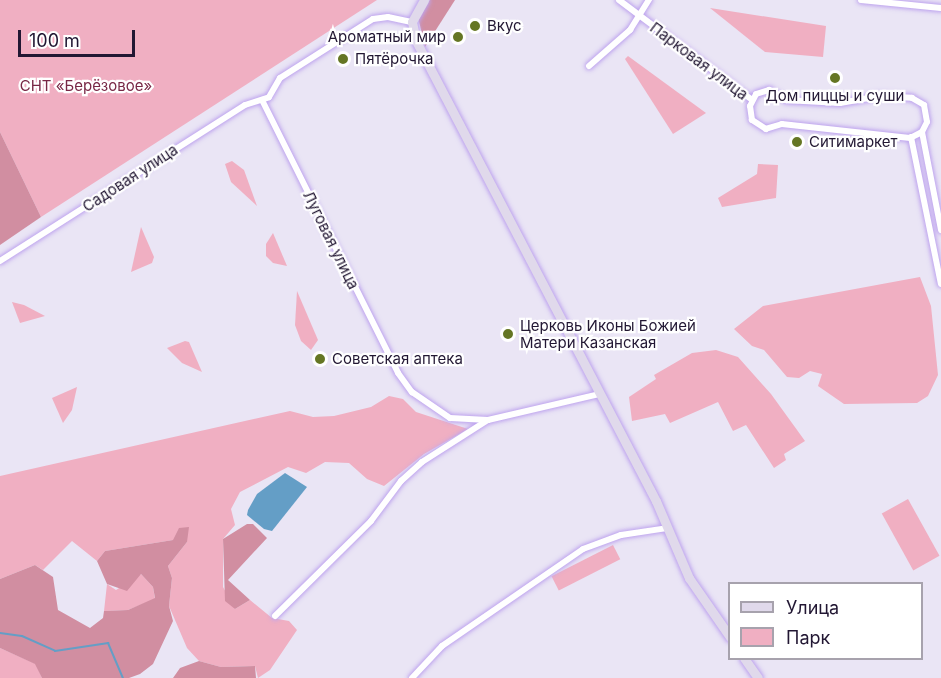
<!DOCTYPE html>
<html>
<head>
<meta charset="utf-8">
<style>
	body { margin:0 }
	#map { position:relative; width:941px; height:678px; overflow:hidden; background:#eae5f5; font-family:Inter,sans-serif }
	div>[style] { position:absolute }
	.green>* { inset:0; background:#f0afc2; transform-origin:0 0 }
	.forest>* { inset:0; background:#d18ea1 }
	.water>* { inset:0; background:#649ec6 }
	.stream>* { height:2px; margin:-1px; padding:0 1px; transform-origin:1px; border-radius:1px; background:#649ec6 }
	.roads { filter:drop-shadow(0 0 2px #bea4ee) drop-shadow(0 0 2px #bea4ee) }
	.street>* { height:6px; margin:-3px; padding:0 3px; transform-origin:3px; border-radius:3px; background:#fff }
	.secondary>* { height:9px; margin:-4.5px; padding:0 4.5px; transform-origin:4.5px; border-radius:4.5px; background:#e0d9eb }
	.dots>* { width:16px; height:16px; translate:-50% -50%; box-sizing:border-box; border:3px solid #fff; border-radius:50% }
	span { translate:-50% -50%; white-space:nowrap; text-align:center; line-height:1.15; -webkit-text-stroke:4.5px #fff; paint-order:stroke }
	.poi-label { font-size:15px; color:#221733 }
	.left { translate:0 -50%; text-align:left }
	.right { translate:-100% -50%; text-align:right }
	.street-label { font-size:15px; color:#221733 }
	.park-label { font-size:15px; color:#782846 }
	.legend { position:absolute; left:728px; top:582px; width:195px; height:78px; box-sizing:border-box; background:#fff; border:2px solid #a7a2ad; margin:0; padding:8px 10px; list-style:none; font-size:18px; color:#221733 }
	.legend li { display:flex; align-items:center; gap:12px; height:30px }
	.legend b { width:30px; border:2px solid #a7a2ad }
	.scale { position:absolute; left:18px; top:30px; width:117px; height:27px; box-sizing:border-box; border:3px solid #221733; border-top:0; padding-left:8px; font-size:18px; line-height:21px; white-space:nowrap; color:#221733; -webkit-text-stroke:4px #fff; paint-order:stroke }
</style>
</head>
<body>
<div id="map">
	<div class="green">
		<div style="clip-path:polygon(0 0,377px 0,41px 217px,0 132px)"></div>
		<div style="clip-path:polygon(710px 8px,826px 26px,823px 57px,765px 52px)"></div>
		<div style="clip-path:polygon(628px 56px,706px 113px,673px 134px,625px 59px)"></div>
		<div style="clip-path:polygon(232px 161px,244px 170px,257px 206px,231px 182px,225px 164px)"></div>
		<div style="clip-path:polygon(758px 164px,778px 165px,776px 198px,722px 207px,718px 198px,757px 174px)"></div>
		<div style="clip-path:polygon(141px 227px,154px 257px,152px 263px,131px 272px)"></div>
		<div style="clip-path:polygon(273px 233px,287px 266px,273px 263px,266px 256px,266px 244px)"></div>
		<div style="clip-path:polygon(920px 277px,931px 306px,938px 375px,928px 396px,917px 403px,844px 404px,818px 386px,822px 374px,810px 371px,799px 378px,787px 377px,764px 350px,752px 346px,734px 329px,763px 306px)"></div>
		<div style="clip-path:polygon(297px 291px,318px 340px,311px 350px,301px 341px,295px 325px)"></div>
		<div style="clip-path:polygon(12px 302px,24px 305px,45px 316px,20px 323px)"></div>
		<div style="clip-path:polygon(185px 341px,189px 342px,202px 372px,182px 363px,167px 348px)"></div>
		<div style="clip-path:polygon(716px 350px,738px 357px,771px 394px,805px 441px,784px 454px,786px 460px,774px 468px,746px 425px,733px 431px,718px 402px,670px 423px,665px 414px,632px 421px,629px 397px,656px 379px,654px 375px,692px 353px)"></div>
		<div style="clip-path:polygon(77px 387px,72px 410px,63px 423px,52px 398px)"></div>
		<div style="clip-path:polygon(389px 396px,403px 399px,416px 412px,468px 429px,424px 454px,384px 486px,367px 479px,349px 463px,325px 462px,306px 473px,288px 467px,240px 492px,231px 509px,235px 525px,223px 539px,223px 587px,235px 609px,250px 600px,272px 618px,289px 621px,297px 630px,270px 670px,258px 678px,255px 666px,221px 667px,199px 661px,187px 648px,169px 606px,172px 578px,168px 566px,187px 542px,173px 540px,105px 551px,97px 561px,72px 541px,43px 570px,35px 565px,0 579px,0 476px,290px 411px,313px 417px,334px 416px,371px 407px)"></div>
		<div style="left:908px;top:499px;width:65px;height:30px;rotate:61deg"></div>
		<div style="left:613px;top:545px;width:16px;height:69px;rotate:63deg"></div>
		<div style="clip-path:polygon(141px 574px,153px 587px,155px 599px,128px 610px,104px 611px,107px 584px,116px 590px)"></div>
		<div style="clip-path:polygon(0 648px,36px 664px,42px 678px,0 678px)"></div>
	</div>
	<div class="forest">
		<div style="clip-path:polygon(430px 0,455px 0,425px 47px,418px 17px)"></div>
		<div style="clip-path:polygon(0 132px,41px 217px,0 245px)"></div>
		<div style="clip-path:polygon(247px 524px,253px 524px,267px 538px,228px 580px,250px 600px,235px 609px,225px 601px,223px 539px)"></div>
		<div style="clip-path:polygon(189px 527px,187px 542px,168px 566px,172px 578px,169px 606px,173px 621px,153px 664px,140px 674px,129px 678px,42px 678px,35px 664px,0 648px,0 579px,35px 565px,53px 577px,58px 610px,90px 628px,103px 618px,104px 611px,128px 610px,155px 598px,153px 587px,141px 574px,127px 591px,107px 584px,97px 561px,105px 551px,173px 540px,179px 528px)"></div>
		<div style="clip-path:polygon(199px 661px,221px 667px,255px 666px,256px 678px,173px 678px,180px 668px)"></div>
	</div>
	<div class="water">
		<div style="clip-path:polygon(285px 473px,307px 487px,272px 531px,264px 529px,247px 515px,248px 510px,257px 494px)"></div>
	</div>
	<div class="stream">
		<div style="left:0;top:633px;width:22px;rotate:8deg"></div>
		<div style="left:22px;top:636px;width:36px;rotate:24deg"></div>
		<div style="left:55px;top:651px;width:54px;rotate:-8.6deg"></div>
		<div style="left:108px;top:643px;width:38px;rotate:67deg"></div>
	</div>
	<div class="roads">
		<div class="street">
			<div style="left:619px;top:0;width:166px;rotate:36.9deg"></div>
			<div style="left:861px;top:0;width:80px;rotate:5.7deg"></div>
			<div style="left:589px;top:66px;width:55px;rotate:-41.3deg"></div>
			<div style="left:630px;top:30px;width:36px;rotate:-58deg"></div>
			<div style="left:769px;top:90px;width:20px;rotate:30deg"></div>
			<div style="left:786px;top:100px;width:54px;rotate:3.2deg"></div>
			<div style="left:840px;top:103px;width:39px;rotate:-10deg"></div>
			<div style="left:878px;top:96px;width:34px;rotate:3deg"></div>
			<div style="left:912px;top:98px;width:14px;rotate:30deg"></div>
			<div style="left:924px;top:105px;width:17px;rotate:80deg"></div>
			<div style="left:927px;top:122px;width:11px;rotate:117deg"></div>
			<div style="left:922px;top:132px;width:13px;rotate:153deg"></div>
			<div style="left:910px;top:138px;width:129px;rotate:-173.8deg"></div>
			<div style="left:782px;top:124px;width:17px;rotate:163deg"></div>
			<div style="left:766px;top:129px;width:17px;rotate:-147deg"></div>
			<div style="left:752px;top:120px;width:14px;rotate:-98deg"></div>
			<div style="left:750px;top:106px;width:13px;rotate:-63deg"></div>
			<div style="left:756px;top:94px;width:14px;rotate:-17deg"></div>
			<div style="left:262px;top:100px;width:305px;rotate:63.5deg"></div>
			<div style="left:398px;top:373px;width:24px;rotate:54deg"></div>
			<div style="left:412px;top:392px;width:46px;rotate:34.4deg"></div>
			<div style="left:450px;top:418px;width:38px;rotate:3deg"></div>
			<div style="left:922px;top:132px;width:100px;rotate:79deg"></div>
			<div style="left:911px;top:137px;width:150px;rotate:78.5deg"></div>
			<div style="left:0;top:261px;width:290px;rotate:-32.5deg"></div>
			<div style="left:245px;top:105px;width:25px;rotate:-18deg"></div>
			<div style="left:269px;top:97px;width:22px;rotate:-60deg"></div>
			<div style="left:280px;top:78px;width:110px;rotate:-32.4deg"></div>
			<div style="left:373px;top:19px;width:15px;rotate:-8deg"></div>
			<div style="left:388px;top:17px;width:25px;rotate:12deg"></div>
			<div style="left:275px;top:616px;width:135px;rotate:-44.7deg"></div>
			<div style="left:371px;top:521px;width:50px;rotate:-53.1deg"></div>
			<div style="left:401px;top:481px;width:28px;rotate:-42deg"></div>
			<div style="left:422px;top:462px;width:78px;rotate:-32.5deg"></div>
			<div style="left:488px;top:420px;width:115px;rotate:-13.1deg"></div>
			<div style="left:412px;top:678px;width:44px;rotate:-46.8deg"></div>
			<div style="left:442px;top:646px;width:171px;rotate:-34.5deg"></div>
			<div style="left:583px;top:549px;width:40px;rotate:-20.2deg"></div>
			<div style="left:621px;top:535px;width:48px;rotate:-8.5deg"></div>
		</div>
		<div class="secondary">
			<div style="left:424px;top:0;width:25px;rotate:119deg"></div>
			<div style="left:412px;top:22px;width:19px;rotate:78deg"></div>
			<div style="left:416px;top:41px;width:519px;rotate:62.45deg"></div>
			<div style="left:656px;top:501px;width:84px;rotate:66.8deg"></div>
			<div style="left:689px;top:578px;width:72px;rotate:55.2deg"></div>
			<div style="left:744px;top:658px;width:24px;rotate:55deg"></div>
		</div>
	</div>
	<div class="dots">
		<div style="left:475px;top:26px;background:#657624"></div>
		<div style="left:458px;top:37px;background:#657624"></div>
		<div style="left:343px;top:59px;background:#657624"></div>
		<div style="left:835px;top:78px;background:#657624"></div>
		<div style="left:797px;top:142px;background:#657624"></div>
		<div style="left:508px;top:334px;background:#657624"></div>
		<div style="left:320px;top:359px;background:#657624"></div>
	</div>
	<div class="poi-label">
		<span class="left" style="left:487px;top:26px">Вкус</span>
		<span class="right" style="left:446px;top:37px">Ароматный мир</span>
		<span class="left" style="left:355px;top:59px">Пятёрочка</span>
		<span style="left:835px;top:96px">Дом пиццы и суши</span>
		<span class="left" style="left:809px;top:142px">Ситимаркет</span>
		<span class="left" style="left:520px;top:334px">Церковь Иконы Божией<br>Матери Казанская</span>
		<span class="left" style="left:332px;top:359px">Советская аптека</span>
	</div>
	<div class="street-label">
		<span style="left:699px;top:61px;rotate:37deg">Парковая улица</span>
		<span style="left:130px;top:178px;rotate:-33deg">Садовая улица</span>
		<span style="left:331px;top:240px;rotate:64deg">Луговая улица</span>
	</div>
	<div class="park-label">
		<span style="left:86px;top:86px">СНТ «Берёзовое»</span>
	</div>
	<ul class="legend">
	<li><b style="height:8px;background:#e0d9eb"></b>Улица</li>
	<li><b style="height:16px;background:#f0afc2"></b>Парк</li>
	</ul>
	<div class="scale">100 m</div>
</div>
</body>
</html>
